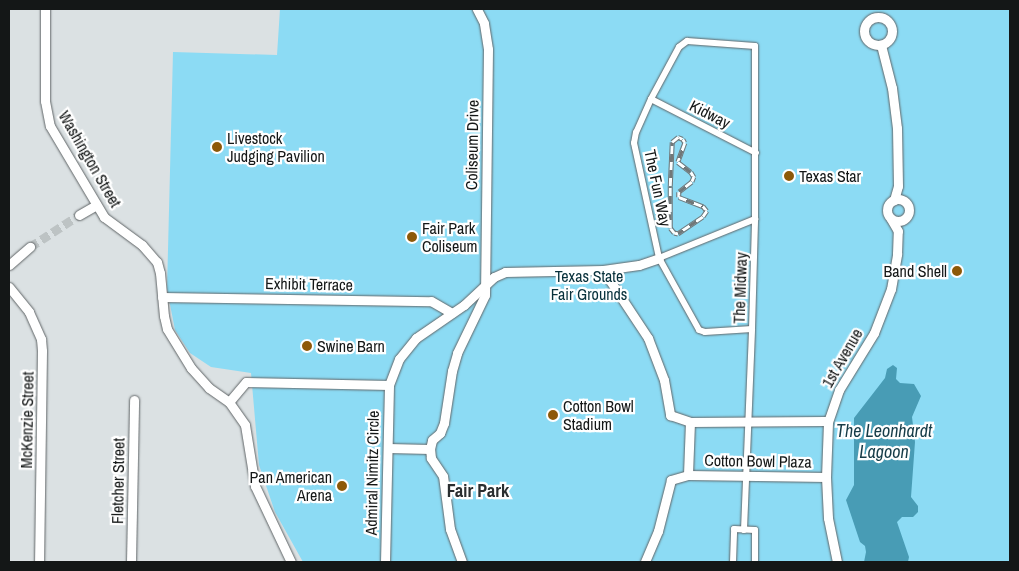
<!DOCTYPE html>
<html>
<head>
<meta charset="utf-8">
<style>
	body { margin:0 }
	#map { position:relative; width:1019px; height:571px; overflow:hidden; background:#dbe1e3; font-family:"Archivo Narrow",sans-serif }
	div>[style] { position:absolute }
	.green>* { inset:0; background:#8cdbf4 }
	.water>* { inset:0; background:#489cb5 }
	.minor-tunnel>* { height:9px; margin-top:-4.5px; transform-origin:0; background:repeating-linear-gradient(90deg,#bdc3c4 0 9px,transparent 0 13.5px) }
	.roads { filter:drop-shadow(0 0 1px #606567) drop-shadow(0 0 1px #606567) }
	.pedestrian>* { height:6px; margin:-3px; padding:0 3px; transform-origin:3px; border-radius:3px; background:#fff }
	.minor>* { height:9px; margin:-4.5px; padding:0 4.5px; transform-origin:4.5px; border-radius:4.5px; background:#fff }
	.minor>.ring { margin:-4.5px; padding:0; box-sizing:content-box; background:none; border:9px solid #fff; border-radius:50% }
	.rail>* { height:4.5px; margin-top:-2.25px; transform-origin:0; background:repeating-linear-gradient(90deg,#fff 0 8px,#727778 0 16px); box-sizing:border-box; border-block:1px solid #727778 }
	.dots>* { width:14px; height:14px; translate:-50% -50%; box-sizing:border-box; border:2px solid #fff; border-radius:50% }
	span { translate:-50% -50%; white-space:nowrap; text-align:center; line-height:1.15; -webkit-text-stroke:4.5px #fff; paint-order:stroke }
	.street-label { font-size:16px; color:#141717 }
	.poi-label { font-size:16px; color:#141717 }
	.left { translate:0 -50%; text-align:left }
	.right { translate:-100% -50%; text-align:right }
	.park-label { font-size:16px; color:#07303b }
	.water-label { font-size:18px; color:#163c48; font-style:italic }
	.neighbourhood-label { font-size:18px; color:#2a2e30; font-weight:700 }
	.frame { position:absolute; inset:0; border:10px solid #141717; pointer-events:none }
</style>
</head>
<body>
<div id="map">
	<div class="green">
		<div style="clip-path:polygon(280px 9px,1010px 9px,1010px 562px,303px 562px,275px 512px,259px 465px,251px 373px,211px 367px,190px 353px,175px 330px,167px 289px,173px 52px,277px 55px)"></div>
	</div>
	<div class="water">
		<div style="clip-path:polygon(893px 365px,897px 368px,896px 379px,900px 383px,914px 384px,921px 396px,912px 417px,915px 442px,911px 497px,918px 506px,918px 512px,913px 517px,902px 517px,897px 522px,909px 557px,908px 562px,864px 562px,866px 552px,865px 546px,860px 542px,846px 500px,854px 485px,854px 418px,885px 378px,887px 369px)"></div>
	</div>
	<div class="minor-tunnel">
		<div style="left:30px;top:247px;width:59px;rotate:-33.1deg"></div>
	</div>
	<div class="roads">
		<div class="pedestrian">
			<div style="left:651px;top:99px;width:118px;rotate:27.2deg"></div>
			<div style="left:659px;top:258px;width:104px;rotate:-22.1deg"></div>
			<div style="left:744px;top:530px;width:201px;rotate:-87.7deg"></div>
			<div style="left:752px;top:329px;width:110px;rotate:-88.4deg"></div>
			<div style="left:755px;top:219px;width:173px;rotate:-90deg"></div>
			<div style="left:755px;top:46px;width:68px;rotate:-175.8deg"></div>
			<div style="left:687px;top:41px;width:10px;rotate:143deg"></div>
			<div style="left:679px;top:47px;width:59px;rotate:118.3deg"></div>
			<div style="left:651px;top:99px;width:36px;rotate:114deg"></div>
			<div style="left:636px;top:132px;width:11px;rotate:100deg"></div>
			<div style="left:634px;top:143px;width:118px;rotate:77.7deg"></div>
			<div style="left:659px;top:258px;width:82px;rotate:60.9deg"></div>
			<div style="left:699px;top:330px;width:6px;rotate:18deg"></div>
			<div style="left:705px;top:332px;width:47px;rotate:-3.7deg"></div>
			<div style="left:733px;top:562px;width:33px;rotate:-88deg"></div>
			<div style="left:734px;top:529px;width:21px;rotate:3deg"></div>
			<div style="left:755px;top:530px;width:32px;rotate:90deg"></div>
		</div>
		<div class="minor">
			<div style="left:45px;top:9px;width:92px;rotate:90deg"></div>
			<div style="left:45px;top:101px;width:25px;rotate:79deg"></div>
			<div style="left:50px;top:126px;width:106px;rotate:59.3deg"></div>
			<div style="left:104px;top:217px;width:47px;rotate:36.4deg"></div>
			<div style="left:142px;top:245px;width:23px;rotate:49deg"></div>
			<div style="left:157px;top:262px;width:11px;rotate:75deg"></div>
			<div style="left:160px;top:273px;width:43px;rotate:84.7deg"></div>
			<div style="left:164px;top:316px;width:13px;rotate:77deg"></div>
			<div style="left:167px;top:329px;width:46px;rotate:58.4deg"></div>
			<div style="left:191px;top:368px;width:27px;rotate:48deg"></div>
			<div style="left:209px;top:388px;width:24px;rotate:35deg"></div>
			<div style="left:229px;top:402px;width:28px;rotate:55deg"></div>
			<div style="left:245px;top:425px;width:62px;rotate:80.7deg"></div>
			<div style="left:255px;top:486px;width:84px;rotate:64.7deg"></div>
			<div class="ring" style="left:864px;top:17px;width:19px;height:19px"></div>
			<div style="left:881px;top:45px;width:44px;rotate:75.7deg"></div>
			<div style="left:892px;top:88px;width:40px;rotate:82.9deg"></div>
			<div style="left:897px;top:128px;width:58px;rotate:89deg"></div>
			<div style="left:898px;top:186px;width:15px;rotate:106deg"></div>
			<div class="ring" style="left:887px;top:199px;width:13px;height:13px"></div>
			<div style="left:79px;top:215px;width:20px;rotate:-30deg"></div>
			<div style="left:9px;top:265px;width:28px;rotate:-41deg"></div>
			<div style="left:603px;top:270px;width:82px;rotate:56.5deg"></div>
			<div style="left:648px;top:338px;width:45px;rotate:69.1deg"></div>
			<div style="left:664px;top:380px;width:36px;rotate:80deg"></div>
			<div style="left:670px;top:415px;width:21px;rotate:19deg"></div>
			<div style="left:690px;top:422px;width:53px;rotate:92.2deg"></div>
			<div style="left:688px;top:475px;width:18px;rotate:164deg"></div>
			<div style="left:671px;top:480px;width:53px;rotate:104.3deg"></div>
			<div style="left:658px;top:531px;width:34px;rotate:113deg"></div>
			<div style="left:9px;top:287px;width:32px;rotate:51deg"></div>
			<div style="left:29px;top:312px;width:30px;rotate:66deg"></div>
			<div style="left:41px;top:339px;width:12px;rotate:85deg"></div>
			<div style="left:42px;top:351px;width:211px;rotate:90.8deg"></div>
			<div style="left:162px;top:297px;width:269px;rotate:0.9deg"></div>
			<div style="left:431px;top:301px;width:24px;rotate:30deg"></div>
			<div style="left:229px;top:402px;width:26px;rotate:-50deg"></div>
			<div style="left:246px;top:382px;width:143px;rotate:1.2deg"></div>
			<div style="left:389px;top:385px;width:28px;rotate:-69deg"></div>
			<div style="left:399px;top:359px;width:27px;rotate:-51deg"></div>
			<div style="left:416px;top:338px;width:58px;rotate:-34.5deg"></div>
			<div style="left:464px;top:305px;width:41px;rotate:-43deg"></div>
			<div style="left:494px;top:277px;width:12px;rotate:-24deg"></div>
			<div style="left:505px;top:272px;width:98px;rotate:-1.2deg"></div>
			<div style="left:603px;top:270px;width:36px;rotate:-8deg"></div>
			<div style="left:639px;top:265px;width:21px;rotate:-19deg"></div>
			<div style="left:690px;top:422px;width:135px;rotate:-0.4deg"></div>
			<div style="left:388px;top:448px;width:42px;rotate:1.4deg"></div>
			<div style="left:688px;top:475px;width:138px;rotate:0.8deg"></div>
			<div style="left:131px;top:562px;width:162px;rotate:-88.9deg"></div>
			<div style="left:385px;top:562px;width:177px;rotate:-88.7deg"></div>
			<div style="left:462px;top:562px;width:35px;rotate:-110deg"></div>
			<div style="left:450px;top:529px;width:53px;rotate:-97.5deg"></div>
			<div style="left:443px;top:476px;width:22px;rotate:-124deg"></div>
			<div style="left:431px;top:458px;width:9px;rotate:-96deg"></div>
			<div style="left:430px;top:449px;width:9px;rotate:-77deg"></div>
			<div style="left:432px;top:440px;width:11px;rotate:-41deg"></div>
			<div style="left:440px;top:433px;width:11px;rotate:-68deg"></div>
			<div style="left:444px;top:423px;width:53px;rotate:-81.3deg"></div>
			<div style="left:452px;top:371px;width:19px;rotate:-74deg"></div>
			<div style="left:457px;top:353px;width:64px;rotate:-64.2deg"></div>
			<div style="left:485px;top:295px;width:246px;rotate:-89.3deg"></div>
			<div style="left:488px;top:49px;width:26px;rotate:-99deg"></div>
			<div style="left:484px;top:23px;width:16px;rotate:-117deg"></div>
			<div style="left:837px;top:562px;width:45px;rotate:-101.6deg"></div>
			<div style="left:828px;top:518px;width:41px;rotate:-92.8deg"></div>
			<div style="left:826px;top:477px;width:55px;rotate:-87.9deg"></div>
			<div style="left:828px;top:422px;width:34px;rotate:-71deg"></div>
			<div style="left:839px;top:390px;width:67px;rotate:-58.4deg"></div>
			<div style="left:874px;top:333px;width:47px;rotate:-68.9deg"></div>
			<div style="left:891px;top:289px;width:36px;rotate:-80deg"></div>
			<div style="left:897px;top:254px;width:23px;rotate:-88deg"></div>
			<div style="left:898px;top:231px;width:14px;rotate:-120deg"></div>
		</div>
	</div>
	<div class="rail">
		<div style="left:678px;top:137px;width:5px;rotate:22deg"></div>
		<div style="left:683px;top:139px;width:4px;rotate:63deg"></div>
		<div style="left:685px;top:143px;width:20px;rotate:110deg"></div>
		<div style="left:678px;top:162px;width:16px;rotate:38deg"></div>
		<div style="left:691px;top:172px;width:6px;rotate:59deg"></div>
		<div style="left:694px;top:177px;width:5px;rotate:112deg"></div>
		<div style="left:692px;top:182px;width:16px;rotate:142deg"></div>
		<div style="left:679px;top:192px;width:5px;rotate:90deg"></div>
		<div style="left:679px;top:197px;width:26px;rotate:21deg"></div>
		<div style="left:703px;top:206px;width:6px;rotate:51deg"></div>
		<div style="left:707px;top:211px;width:7px;rotate:124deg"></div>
		<div style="left:703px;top:217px;width:30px;rotate:146deg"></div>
		<div style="left:678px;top:234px;width:4px;rotate:-166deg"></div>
		<div style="left:674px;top:233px;width:6px;rotate:-129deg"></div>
		<div style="left:670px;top:228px;width:42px;rotate:-90deg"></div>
		<div style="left:670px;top:186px;width:44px;rotate:-87.4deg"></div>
		<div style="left:672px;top:142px;width:8px;rotate:-40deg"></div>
	</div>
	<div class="dots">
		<div style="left:217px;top:147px;background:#8d5908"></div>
		<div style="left:789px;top:176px;background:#8d5908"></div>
		<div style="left:412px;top:237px;background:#8d5908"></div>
		<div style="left:957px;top:271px;background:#8d5908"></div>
		<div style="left:307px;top:346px;background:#8d5908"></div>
		<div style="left:553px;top:415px;background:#8d5908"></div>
		<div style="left:342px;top:486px;background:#8d5908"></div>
	</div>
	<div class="street-label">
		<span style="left:710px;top:114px;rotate:27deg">Kidway</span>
		<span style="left:472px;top:145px;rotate:-89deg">Coliseum Drive</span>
		<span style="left:90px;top:159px;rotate:60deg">Washington Street</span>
		<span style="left:658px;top:188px;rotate:78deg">The Fun Way</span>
		<span style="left:309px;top:284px;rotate:1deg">Exhibit Terrace</span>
		<span style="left:740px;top:288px;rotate:-88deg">The Midway</span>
		<span style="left:842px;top:358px;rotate:-60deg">1st Avenue</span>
		<span style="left:27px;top:420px;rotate:-89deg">McKenzie Street</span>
		<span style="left:758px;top:461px;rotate:1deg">Cotton Bowl Plaza</span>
		<span style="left:372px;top:473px;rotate:-89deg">Admiral Nimitz Circle</span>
		<span style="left:118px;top:481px;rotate:-89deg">Fletcher Street</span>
	</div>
	<div class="poi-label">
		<span class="left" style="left:227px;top:147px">Livestock<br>Judging Pavilion</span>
		<span class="left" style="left:799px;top:176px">Texas Star</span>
		<span class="left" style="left:422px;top:237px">Fair Park<br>Coliseum</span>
		<span class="right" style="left:947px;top:271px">Band Shell</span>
		<span class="left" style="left:317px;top:346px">Swine Barn</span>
		<span class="left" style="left:563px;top:415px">Cotton Bowl<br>Stadium</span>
		<span class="right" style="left:332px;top:486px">Pan American<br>Arena</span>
	</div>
	<div class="park-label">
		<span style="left:589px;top:285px">Texas State<br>Fair Grounds</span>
	</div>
	<div class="water-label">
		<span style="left:884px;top:442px">The Leonhardt<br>Lagoon</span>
	</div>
	<div class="neighbourhood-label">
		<span style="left:478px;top:491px">Fair Park</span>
	</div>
	<div class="frame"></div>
</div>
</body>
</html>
